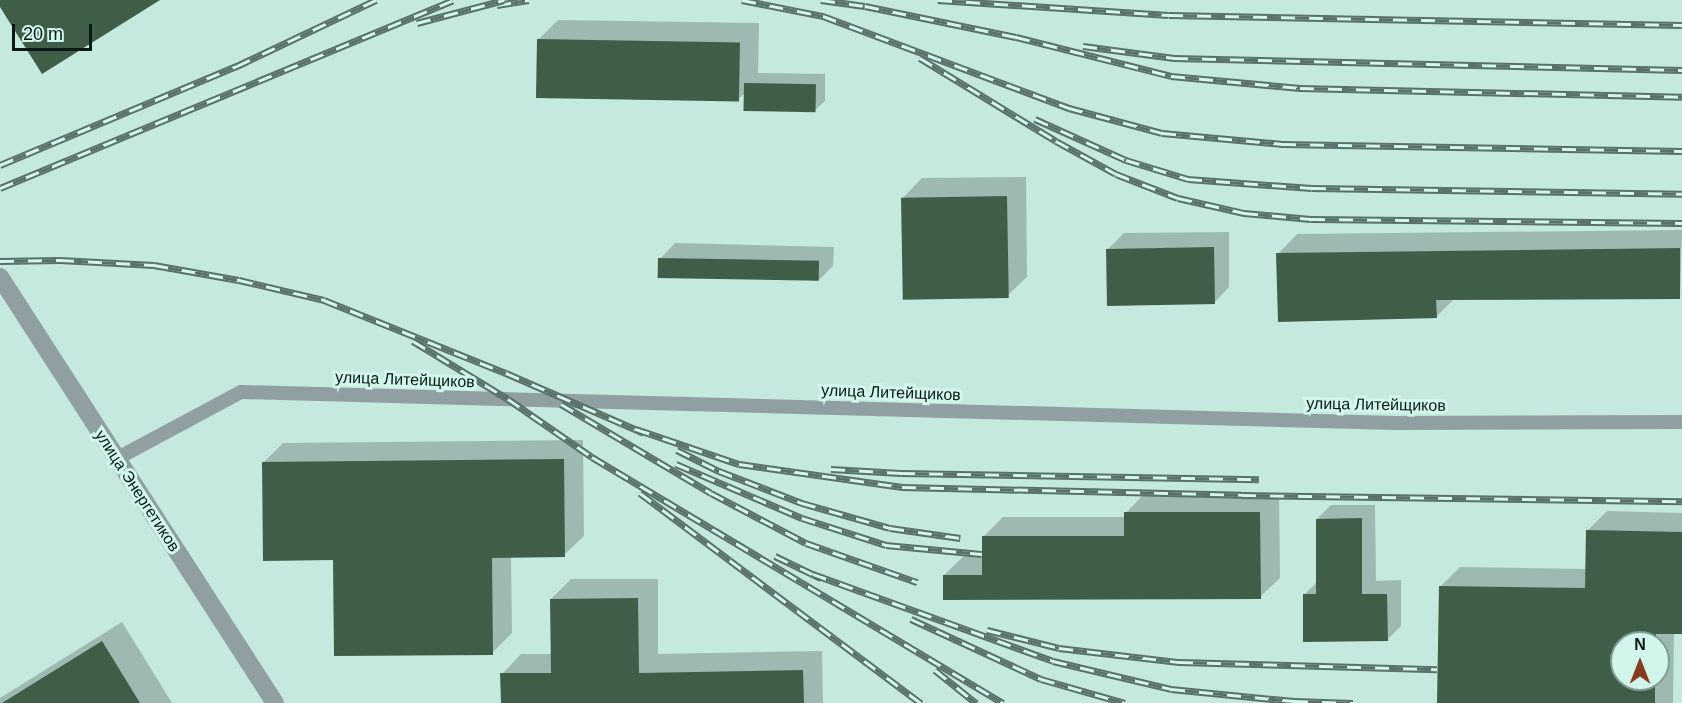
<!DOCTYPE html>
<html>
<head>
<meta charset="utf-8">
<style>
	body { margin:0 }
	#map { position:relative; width:1682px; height:703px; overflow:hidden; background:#c5e8df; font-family:Helvetica,sans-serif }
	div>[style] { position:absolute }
	.shadow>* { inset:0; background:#0003 }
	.building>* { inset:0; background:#405e47; transform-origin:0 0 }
	.service>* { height:14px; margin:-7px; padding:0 7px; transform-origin:7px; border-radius:7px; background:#909fa1 }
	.minor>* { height:18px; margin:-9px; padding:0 9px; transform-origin:9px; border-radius:9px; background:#909fa1 }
	.rail>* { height:7px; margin-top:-3.5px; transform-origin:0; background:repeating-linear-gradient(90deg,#d2f6ec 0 14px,#5a706b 0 28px); box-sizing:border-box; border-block:2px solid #5a706b }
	span { translate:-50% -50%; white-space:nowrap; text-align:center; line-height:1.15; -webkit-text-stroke:6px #d2f6ec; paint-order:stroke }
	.street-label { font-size:16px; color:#0b1815 }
	.north { position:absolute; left:1610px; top:631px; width:60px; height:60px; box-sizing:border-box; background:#d2f6ec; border:2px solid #829d96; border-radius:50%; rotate:0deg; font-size:16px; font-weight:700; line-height:24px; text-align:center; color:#0b1815 }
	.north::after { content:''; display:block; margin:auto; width:21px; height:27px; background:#863d21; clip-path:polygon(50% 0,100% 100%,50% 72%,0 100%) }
	.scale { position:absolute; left:12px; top:24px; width:80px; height:27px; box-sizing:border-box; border:3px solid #0b1815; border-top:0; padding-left:8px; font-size:18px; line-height:21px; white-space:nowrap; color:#0b1815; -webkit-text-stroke:4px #d2f6ec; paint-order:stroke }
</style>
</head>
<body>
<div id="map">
	<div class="shadow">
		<div style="clip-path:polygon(558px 20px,759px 23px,758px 73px,825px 74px,825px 101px,814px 111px,746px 92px,738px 99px,538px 40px)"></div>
		<div style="clip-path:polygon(1026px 177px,1027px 277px,1007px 296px,903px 198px,922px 178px)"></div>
		<div style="clip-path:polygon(1682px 230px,1680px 298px,1455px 298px,1436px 317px,1278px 254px,1297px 234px)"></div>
		<div style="clip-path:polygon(1229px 232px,1229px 287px,1214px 303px,1108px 249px,1124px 233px)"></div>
		<div style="clip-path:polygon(675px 243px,834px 247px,833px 266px,818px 281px,660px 259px)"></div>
		<div style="clip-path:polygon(583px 440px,584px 536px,564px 555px,511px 556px,512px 633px,492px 653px,334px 558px,263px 463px,283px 443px)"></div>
		<div style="clip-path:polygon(1145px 493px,1279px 493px,1280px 578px,1260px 597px,944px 575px,964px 556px,984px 556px,983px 537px,1003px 517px,1126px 517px,1126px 513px)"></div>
		<div style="clip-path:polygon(1331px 505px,1375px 505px,1376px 581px,1401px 580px,1401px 626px,1387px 640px,1304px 595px,1317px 582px,1317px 519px)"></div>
		<div style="clip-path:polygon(evenodd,1607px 511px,1682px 513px,1682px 633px,1674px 633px,1673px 703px,1438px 703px,1440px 587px,1460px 567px,1586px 569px,1587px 531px,1607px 511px,1622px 643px,1658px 643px,1658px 679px,1622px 679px,1622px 643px)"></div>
		<div style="clip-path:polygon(571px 579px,658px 579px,658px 654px,822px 651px,823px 703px,502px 703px,502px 674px,521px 654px,552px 654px,551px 599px)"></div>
		<div style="clip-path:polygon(122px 622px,172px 703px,0 703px,0 698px)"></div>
	</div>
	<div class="building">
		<div style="clip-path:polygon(0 0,160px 0,42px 74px,0 7px)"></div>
		<div style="left:537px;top:39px;width:203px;height:59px;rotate:1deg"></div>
		<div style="left:744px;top:83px;width:72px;height:28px;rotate:1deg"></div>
		<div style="left:1007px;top:196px;width:102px;height:106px;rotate:89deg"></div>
		<div style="left:1214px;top:247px;width:57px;height:108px;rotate:89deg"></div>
		<div style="clip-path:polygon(1680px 248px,1680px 299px,1436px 300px,1437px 318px,1278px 322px,1276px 253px)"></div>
		<div style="left:658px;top:258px;width:161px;height:20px;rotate:1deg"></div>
		<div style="clip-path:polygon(564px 459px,565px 557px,492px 558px,493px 655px,334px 656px,333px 560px,263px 561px,262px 462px)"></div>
		<div style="clip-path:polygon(1124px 512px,1260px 512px,1261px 599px,943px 600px,943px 575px,982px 575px,982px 536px,1124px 536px)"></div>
		<div style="clip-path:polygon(1362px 518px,1362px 594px,1387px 594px,1388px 641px,1303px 642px,1303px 594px,1316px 594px,1316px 519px)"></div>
		<div style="clip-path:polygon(1586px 530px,1682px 532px,1682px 634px,1656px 634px,1656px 643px,1622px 643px,1622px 679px,1655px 679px,1655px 703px,1437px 703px,1439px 586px,1585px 588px)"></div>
		<div style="clip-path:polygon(638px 598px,639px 673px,803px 670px,804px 703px,501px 703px,500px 673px,551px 673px,550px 599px)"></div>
		<div style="clip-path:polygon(102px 641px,140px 703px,2px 703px)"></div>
	</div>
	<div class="service">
		<div style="left:116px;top:459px;width:142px;rotate:-28.2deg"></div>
		<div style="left:241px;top:392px;width:1156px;rotate:1.54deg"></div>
		<div style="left:1397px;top:423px;width:285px;rotate:-0.2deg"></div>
	</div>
	<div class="minor">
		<div style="left:0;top:277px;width:507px;rotate:57.16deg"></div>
	</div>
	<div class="rail">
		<div style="left:742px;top:0;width:83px;rotate:11.2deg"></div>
		<div style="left:823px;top:16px;width:263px;rotate:20.5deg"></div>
		<div style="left:1069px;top:108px;width:96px;rotate:15deg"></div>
		<div style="left:1162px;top:133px;width:121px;rotate:5.2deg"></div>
		<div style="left:1282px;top:144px;width:400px;rotate:1deg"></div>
		<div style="left:821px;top:0;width:44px;rotate:7.8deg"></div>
		<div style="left:865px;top:6px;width:154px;rotate:11.6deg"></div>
		<div style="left:1016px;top:37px;width:160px;rotate:14.1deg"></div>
		<div style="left:1171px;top:76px;width:130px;rotate:5.3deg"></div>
		<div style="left:1300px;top:88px;width:382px;rotate:1.3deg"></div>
		<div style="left:938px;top:0;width:231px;rotate:3.7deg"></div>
		<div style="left:1169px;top:15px;width:513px;rotate:1.12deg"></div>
		<div style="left:497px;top:5px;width:32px;rotate:-9deg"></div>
		<div style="left:417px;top:23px;width:90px;rotate:-14.8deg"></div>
		<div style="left:1083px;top:46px;width:92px;rotate:7.5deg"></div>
		<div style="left:1174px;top:58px;width:508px;rotate:1.35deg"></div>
		<div style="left:920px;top:58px;width:159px;rotate:31.4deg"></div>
		<div style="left:1056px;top:141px;width:68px;rotate:28.8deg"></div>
		<div style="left:1116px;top:174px;width:66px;rotate:21.2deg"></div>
		<div style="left:1178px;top:198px;width:68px;rotate:12.8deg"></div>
		<div style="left:1244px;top:213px;width:67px;rotate:5.1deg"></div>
		<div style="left:1311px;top:219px;width:371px;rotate:0.6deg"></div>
		<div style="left:1035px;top:119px;width:100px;rotate:24.3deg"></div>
		<div style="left:1126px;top:160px;width:65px;rotate:17deg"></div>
		<div style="left:1188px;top:179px;width:124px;rotate:4.2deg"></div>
		<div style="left:1312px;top:188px;width:370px;rotate:0.9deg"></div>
		<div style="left:0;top:165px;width:257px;rotate:-22.7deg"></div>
		<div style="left:237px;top:66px;width:154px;rotate:-25.4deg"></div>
		<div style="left:0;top:188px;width:490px;rotate:-22.5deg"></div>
		<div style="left:0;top:261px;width:60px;rotate:-1deg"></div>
		<div style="left:60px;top:260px;width:94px;rotate:3deg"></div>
		<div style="left:154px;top:265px;width:86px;rotate:10deg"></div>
		<div style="left:239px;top:280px;width:87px;rotate:13.2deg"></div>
		<div style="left:324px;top:300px;width:196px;rotate:21.9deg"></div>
		<div style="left:506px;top:373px;width:150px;rotate:23.5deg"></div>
		<div style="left:413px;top:341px;width:111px;rotate:31.4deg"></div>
		<div style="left:508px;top:399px;width:102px;rotate:34.6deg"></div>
		<div style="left:592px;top:457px;width:479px;rotate:30.9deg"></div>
		<div style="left:561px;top:404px;width:174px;rotate:30.7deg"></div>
		<div style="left:711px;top:493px;width:107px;rotate:27.8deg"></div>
		<div style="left:806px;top:543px;width:118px;rotate:19.4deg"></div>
		<div style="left:636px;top:429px;width:109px;rotate:18.8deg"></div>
		<div style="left:739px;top:464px;width:165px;rotate:8deg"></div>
		<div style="left:902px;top:487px;width:340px;rotate:1.3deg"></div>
		<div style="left:1242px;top:495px;width:440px;rotate:0.8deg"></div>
		<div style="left:677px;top:450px;width:47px;rotate:26.6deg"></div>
		<div style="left:719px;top:471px;width:89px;rotate:21.1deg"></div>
		<div style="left:802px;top:503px;width:91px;rotate:15.9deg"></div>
		<div style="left:890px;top:528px;width:71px;rotate:8.1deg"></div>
		<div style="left:676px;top:464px;width:137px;rotate:23.2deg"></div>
		<div style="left:802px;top:518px;width:88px;rotate:17.8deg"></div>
		<div style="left:886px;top:545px;width:96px;rotate:5.4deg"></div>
		<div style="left:831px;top:469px;width:70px;rotate:3.3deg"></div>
		<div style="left:901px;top:473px;width:358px;rotate:1deg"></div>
		<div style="left:640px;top:493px;width:351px;rotate:36.8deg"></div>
		<div style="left:775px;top:556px;width:51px;rotate:25.6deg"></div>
		<div style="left:813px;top:574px;width:255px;rotate:19.9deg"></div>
		<div style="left:1053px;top:661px;width:121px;rotate:13.3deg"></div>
		<div style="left:1171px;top:689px;width:124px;rotate:5.6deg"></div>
		<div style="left:1294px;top:701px;width:59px;rotate:1.9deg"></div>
		<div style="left:911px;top:619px;width:143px;rotate:24.8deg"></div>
		<div style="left:1041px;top:679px;width:87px;rotate:15.9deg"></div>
		<div style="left:987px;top:630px;width:74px;rotate:14deg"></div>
		<div style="left:1059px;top:648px;width:121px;rotate:6.7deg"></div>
		<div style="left:1179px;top:662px;width:258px;rotate:1.6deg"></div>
		<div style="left:935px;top:670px;width:53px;rotate:38.8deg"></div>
	</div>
	<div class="street-label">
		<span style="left:405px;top:380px;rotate:2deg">улица Литейщиков</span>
		<span style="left:891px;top:393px;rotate:2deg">улица Литейщиков</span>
		<span style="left:1376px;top:405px;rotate:1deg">улица Литейщиков</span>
		<span style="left:137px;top:491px;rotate:57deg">улица Энергетиков</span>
	</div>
	<div class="north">N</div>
	<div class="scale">20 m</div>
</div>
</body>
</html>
